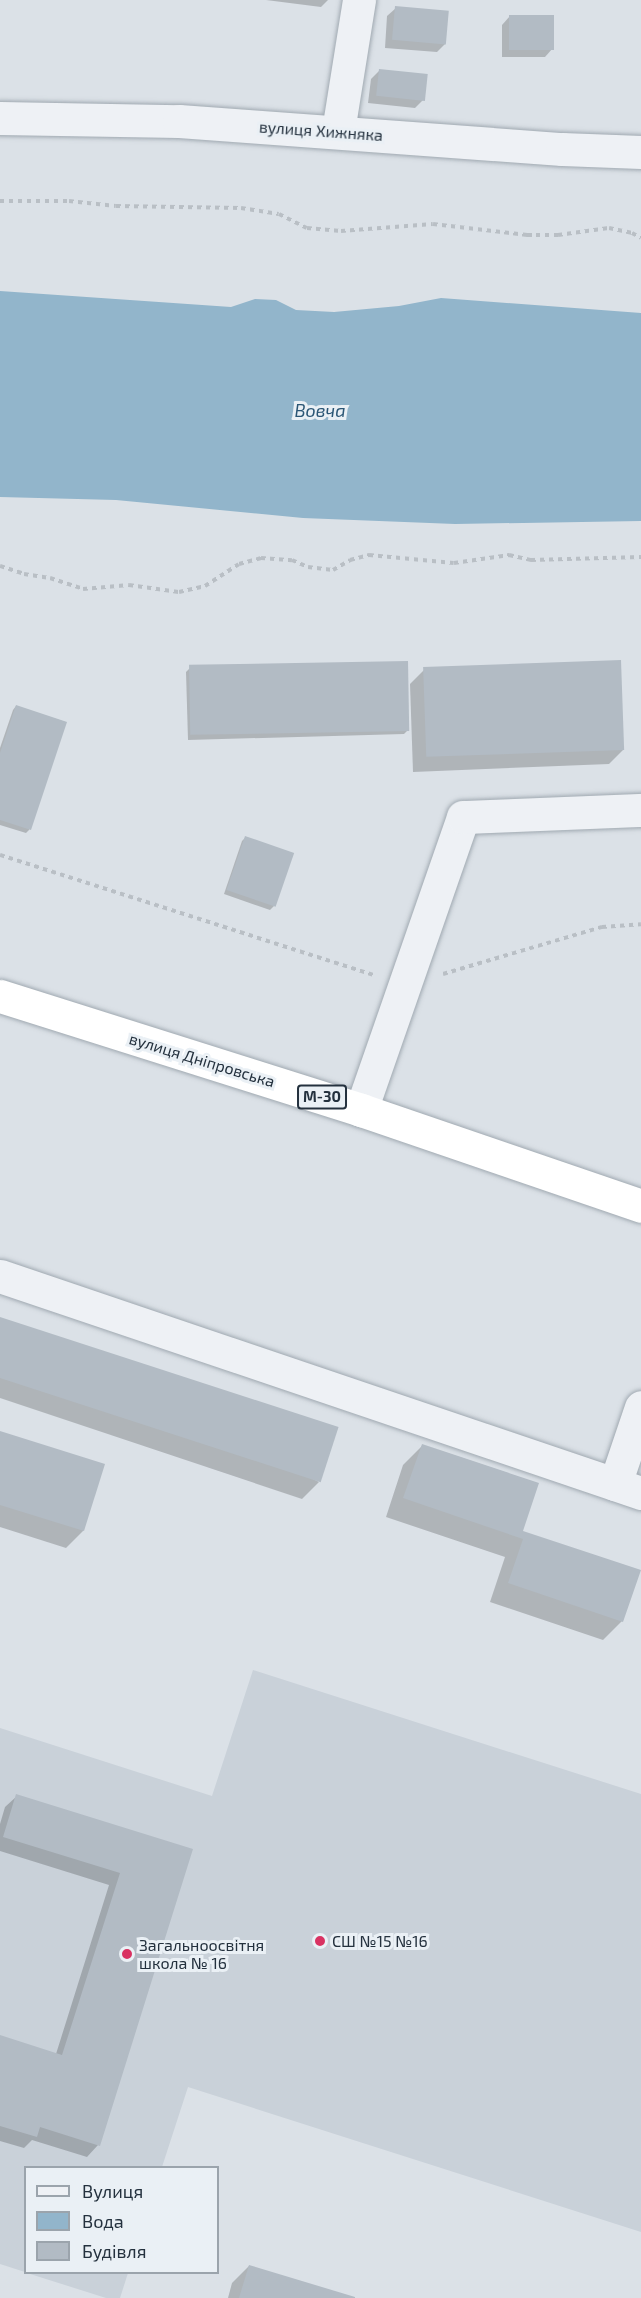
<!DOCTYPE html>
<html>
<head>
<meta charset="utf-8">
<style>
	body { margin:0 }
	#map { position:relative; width:641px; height:2298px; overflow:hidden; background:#dbe1e7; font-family:"Exo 2",sans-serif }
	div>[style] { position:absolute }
	.built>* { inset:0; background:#c9d1d9 }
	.water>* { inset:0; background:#92b5cb }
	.shadow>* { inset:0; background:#0003 }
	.building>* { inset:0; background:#b2bbc4; transform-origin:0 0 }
	.path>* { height:4px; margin-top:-2px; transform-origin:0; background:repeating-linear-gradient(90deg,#b9bfc5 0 4.5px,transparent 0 9px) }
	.roads { filter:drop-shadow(0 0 2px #a0a9b1) drop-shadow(0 0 2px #a0a9b1) }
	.minor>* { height:33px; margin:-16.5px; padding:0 16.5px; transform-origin:16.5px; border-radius:16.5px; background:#eef1f5 }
	.highway>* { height:33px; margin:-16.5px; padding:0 16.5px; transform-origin:16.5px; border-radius:16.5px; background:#fff }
	.dots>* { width:16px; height:16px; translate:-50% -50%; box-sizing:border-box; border:3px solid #eaf0f5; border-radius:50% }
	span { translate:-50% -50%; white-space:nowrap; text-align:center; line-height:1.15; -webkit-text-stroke:6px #eaf0f5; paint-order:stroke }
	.shield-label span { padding:2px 4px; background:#eaf0f5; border:2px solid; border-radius:4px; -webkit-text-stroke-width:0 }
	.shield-label { font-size:15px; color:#24313e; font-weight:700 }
	.street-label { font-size:16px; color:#24313e }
	.poi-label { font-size:16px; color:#24313e }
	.left { translate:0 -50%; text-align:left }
	.water-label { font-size:18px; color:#2b5675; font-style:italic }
	.legend { position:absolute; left:24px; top:2166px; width:195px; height:108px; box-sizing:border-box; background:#eaf0f5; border:2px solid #9ba4ac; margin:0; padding:8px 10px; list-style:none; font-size:18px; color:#24313e }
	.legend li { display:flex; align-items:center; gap:12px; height:30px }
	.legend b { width:30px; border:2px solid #9ba4ac }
</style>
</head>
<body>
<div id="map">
	<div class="built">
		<div style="clip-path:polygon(253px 1670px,641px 1794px,641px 2232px,188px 2087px,162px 2167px,26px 2168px,25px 2272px,0 2264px,0 1728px,212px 1796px)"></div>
		<div style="clip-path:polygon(27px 2273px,128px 2273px,120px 2298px,106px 2298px)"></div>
	</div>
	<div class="water">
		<div style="clip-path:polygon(0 291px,231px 307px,255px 299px,276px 300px,296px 310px,334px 312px,399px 306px,441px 298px,641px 313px,641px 521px,455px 524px,303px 518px,116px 500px,0 497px)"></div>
	</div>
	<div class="shadow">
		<div style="clip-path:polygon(266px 0,328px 0,321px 7px)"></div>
		<div style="clip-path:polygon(396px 8px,445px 44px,437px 52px,385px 48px,387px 16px)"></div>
		<div style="clip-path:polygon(510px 16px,553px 48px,545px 57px,502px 57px,502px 25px)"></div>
		<div style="clip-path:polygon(379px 71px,423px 100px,415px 108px,368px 103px,371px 79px)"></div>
		<div style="clip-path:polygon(190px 668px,408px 730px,404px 734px,188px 740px,186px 672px)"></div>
		<div style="clip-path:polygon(424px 670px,623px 750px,609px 764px,413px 772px,410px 684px)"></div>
		<div style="clip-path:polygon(16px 706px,65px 722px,29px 830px,26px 833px,0 825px,0 748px,13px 710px)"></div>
		<div style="clip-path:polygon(246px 837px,274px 906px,270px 910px,224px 894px,242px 841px)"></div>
		<div style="clip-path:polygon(0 1319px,319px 1482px,302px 1499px,0 1398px)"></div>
		<div style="clip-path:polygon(0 1433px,103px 1465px,83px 1531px,66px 1548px,0 1527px)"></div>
		<div style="clip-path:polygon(422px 1446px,522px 1532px,622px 1621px,603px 1640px,490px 1602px,505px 1557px,386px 1517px,403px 1465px)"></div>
		<div style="clip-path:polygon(17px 1796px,191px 1850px,98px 2145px,87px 2157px,32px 2140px,24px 2148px,0 2141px,0 2037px,56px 2054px,109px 1885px,0 1851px,0 1824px,5px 1807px)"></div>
		<div style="clip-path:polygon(249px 2266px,351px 2298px,228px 2298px,232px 2283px)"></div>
	</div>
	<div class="building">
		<div style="left:395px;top:6px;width:54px;height:34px;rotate:5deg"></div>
		<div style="left:509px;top:15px;width:45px;height:35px"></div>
		<div style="left:379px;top:69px;width:49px;height:27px;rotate:6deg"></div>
		<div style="left:621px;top:660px;width:90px;height:198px;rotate:88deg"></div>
		<div style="left:408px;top:661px;width:70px;height:219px;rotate:89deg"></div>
		<div style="clip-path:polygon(16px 705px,67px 722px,31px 830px,0 820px,0 753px)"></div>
		<div style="left:245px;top:836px;width:52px;height:57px;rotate:19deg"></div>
		<div style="left:0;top:1317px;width:356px;height:58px;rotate:18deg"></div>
		<div style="clip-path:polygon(0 1431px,105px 1464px,84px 1531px,0 1505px)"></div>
		<div style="clip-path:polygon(422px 1444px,539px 1483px,523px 1531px,641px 1570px,623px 1622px,508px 1583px,523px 1539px,403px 1498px)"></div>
		<div style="clip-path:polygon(16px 1794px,193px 1849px,100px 2146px,40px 2127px,37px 2137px,0 2126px,0 2035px,62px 2055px,120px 1873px,3px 1837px)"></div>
		<div style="clip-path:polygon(249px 2265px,355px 2297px,355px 2298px,239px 2298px)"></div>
	</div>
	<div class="path">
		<div style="left:0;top:201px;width:69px"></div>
		<div style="left:69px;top:201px;width:47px;rotate:6.1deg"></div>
		<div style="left:116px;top:206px;width:125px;rotate:0.9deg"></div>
		<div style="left:241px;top:208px;width:38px;rotate:9deg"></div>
		<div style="left:279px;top:214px;width:31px;rotate:27deg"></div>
		<div style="left:307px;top:228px;width:34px;rotate:5deg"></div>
		<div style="left:341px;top:231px;width:92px;rotate:-4.4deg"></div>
		<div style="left:433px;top:224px;width:95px;rotate:6.7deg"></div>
		<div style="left:527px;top:235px;width:31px"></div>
		<div style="left:558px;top:235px;width:51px;rotate:-7.8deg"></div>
		<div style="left:609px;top:228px;width:24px;rotate:12deg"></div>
		<div style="left:632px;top:233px;width:10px;rotate:29deg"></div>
		<div style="left:0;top:566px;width:25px;rotate:18deg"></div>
		<div style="left:24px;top:574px;width:26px;rotate:9deg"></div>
		<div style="left:50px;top:578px;width:35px;rotate:18deg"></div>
		<div style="left:83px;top:589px;width:46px;rotate:-5deg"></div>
		<div style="left:129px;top:585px;width:50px;rotate:8deg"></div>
		<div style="left:179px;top:592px;width:27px;rotate:-13deg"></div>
		<div style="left:205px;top:586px;width:40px;rotate:-32.9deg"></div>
		<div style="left:239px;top:564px;width:23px;rotate:-15deg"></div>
		<div style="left:261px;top:558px;width:31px;rotate:4deg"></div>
		<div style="left:292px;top:560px;width:17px;rotate:24deg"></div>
		<div style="left:308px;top:567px;width:25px;rotate:7deg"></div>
		<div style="left:333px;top:570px;width:20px;rotate:-30deg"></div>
		<div style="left:350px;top:560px;width:20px;rotate:-15deg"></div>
		<div style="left:369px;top:555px;width:85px;rotate:5.4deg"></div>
		<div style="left:454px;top:563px;width:56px;rotate:-8.3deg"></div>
		<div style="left:509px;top:555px;width:23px;rotate:13deg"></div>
		<div style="left:531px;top:560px;width:110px;rotate:-1.6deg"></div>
		<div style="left:0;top:855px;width:392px;rotate:17.8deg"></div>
		<div style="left:443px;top:974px;width:166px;rotate:-16.5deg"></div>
		<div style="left:602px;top:927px;width:39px;rotate:-4deg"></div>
	</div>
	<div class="roads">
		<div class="minor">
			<div style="left:0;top:118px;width:179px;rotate:1deg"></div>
			<div style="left:179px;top:121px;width:384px;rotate:4.2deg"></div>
			<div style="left:562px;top:149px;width:79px;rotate:2.2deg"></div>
			<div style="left:338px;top:131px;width:133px;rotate:-80.9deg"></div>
			<div style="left:361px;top:1110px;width:310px;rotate:-70.8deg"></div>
			<div style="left:463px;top:817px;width:178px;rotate:-2.3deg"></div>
			<div style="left:0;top:1276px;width:677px;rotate:18.7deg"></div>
			<div style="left:615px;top:1484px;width:81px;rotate:-71.3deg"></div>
		</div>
		<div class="highway">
			<div style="left:0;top:996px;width:379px;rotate:17.5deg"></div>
			<div style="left:361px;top:1110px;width:296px;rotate:18.9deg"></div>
		</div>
	</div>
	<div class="dots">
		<div style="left:320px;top:1941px;background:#d93262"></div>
		<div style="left:127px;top:1954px;background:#d93262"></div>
	</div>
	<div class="shield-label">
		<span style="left:322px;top:1097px">М-30</span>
	</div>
	<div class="street-label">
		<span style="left:321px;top:131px;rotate:4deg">вулиця Хижняка</span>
		<span style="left:202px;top:1060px;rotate:17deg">вулиця Дніпровська</span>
	</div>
	<div class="poi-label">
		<span class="left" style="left:332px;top:1941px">СШ №15 №16</span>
		<span class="left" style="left:139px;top:1954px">Загальноосвітня<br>школа № 16</span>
	</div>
	<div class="water-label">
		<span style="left:320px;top:410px">Вовча</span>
	</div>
	<ul class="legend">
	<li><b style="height:8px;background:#eef1f5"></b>Вулиця</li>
	<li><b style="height:16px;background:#92b5cb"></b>Вода</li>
	<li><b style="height:16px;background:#b2bbc4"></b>Будівля</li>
	</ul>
</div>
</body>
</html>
